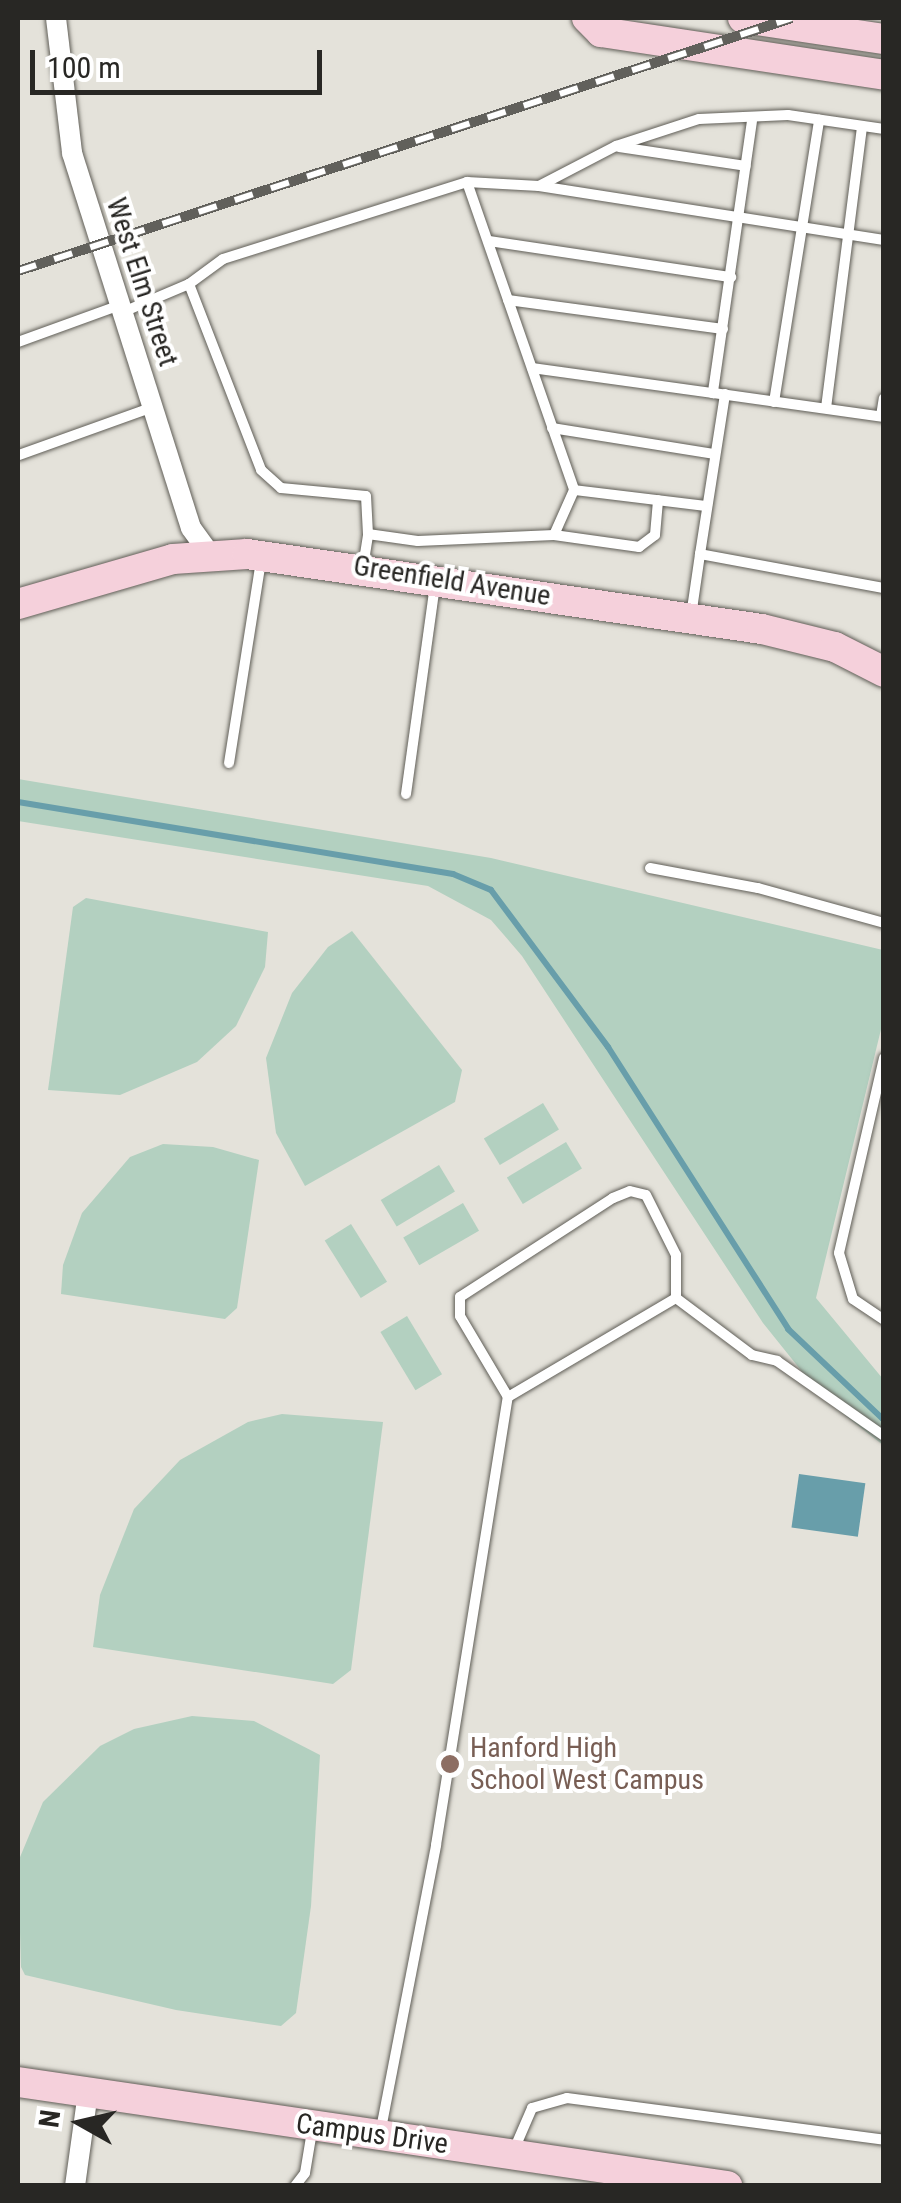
<!DOCTYPE html>
<html>
<head>
<meta charset="utf-8">
<style>
	body { margin:0 }
	#map { position:relative; width:901px; height:2203px; overflow:hidden; background:#e4e2da; font-family:"Roboto Condensed",sans-serif }
	div>[style] { position:absolute }
	.green>* { inset:0; background:#b3d0c0; transform-origin:0 0 }
	.water>* { inset:0; background:#689eaa; transform-origin:0 0 }
	.stream>* { height:6px; margin:-3px; padding:0 3px; transform-origin:3px; border-radius:3px; background:#689eaa }
	.roads { filter:drop-shadow(0 0 2px #605e57) drop-shadow(0 0 2px #605e57) }
	.lane>* { height:10px; margin:-5px; padding:0 5px; transform-origin:5px; border-radius:5px; background:#fff }
	.street>* { height:20px; margin:-10px; padding:0 10px; transform-origin:10px; border-radius:10px; background:#fff }
	.secondary>* { height:30px; margin:-15px; padding:0 15px; transform-origin:15px; border-radius:15px; background:#f5d0db }
	.rail>* { height:10px; margin-top:-5px; transform-origin:0; background:repeating-linear-gradient(90deg,#fff 0 19px,#61605b 0 38px); box-sizing:border-box; border-block:2px solid #61605b }
	.dots>* { width:28px; height:28px; translate:-50% -50%; box-sizing:border-box; border:5px solid #fff; border-radius:50% }
	span { translate:-50% -50%; white-space:nowrap; text-align:center; line-height:1.15; -webkit-text-stroke:8px #fff; paint-order:stroke }
	.street-label { font-size:28px; color:#282724 }
	.education-label { font-size:28px; color:#785e54 }
	.left { translate:0 -50%; text-align:left }
	.frame { position:absolute; inset:0; border:20px solid #282724; pointer-events:none }
	.north { position:absolute; left:30px; top:2073px; width:100px; height:100px; -webkit-text-stroke:8px #fff; paint-order:stroke; rotate:278deg; font-size:28px; font-weight:700; line-height:40px; text-align:center; color:#282724 }
	.north::after { content:''; display:block; margin:auto; width:35px; height:45px; background:#282724; clip-path:polygon(50% 0,100% 100%,50% 72%,0 100%) }
	.scale { position:absolute; left:30px; top:50px; width:292px; height:45px; box-sizing:border-box; border:5px solid #282724; border-top:0; padding-left:12px; font-size:30px; line-height:35px; white-space:nowrap; color:#282724; -webkit-text-stroke:8px #fff; paint-order:stroke }
</style>
</head>
<body>
<div id="map">
	<div class="green">
		<div style="clip-path:polygon(18px 779px,491px 858px,883px 950px,883px 1021px,816px 1298px,883px 1379px,883px 1445px,824px 1399px,763px 1323px,522px 956px,491px 920px,428px 886px,18px 821px)"></div>
		<div style="clip-path:polygon(86px 898px,268px 932px,265px 967px,236px 1026px,197px 1062px,120px 1095px,48px 1090px,73px 907px)"></div>
		<div style="clip-path:polygon(352px 931px,462px 1070px,455px 1102px,305px 1186px,276px 1133px,266px 1058px,292px 993px,328px 947px)"></div>
		<div style="left:543px;top:1103px;width:31px;height:69px;rotate:59deg"></div>
		<div style="left:566px;top:1142px;width:31px;height:69px;rotate:59deg"></div>
		<div style="clip-path:polygon(163px 1144px,213px 1147px,259px 1160px,237px 1308px,225px 1319px,61px 1294px,63px 1265px,82px 1213px,130px 1157px)"></div>
		<div style="left:439px;top:1165px;width:31px;height:68px;rotate:59deg"></div>
		<div style="left:463px;top:1203px;width:32px;height:69px;rotate:60deg"></div>
		<div style="left:351px;top:1224px;width:68px;height:31px;rotate:58deg"></div>
		<div style="left:407px;top:1316px;width:68px;height:31px;rotate:59deg"></div>
		<div style="clip-path:polygon(282px 1414px,383px 1422px,351px 1670px,333px 1684px,93px 1647px,100px 1595px,134px 1509px,180px 1460px,248px 1422px)"></div>
		<div style="clip-path:polygon(192px 1716px,254px 1721px,320px 1755px,311px 1906px,296px 2013px,281px 2026px,176px 2010px,25px 1975px,21px 1967px,18px 1862px,43px 1802px,100px 1746px,134px 1729px)"></div>
	</div>
	<div class="water">
		<div style="left:799px;top:1474px;width:67px;height:54px;rotate:8deg"></div>
	</div>
	<div class="stream">
		<div style="left:18px;top:802px;width:441px;rotate:9.4deg"></div>
		<div style="left:453px;top:874px;width:41px;rotate:22.8deg"></div>
		<div style="left:491px;top:890px;width:196px;rotate:53.3deg"></div>
		<div style="left:608px;top:1047px;width:335px;rotate:57.4deg"></div>
		<div style="left:788px;top:1329px;width:132px;rotate:43.5deg"></div>
	</div>
	<div class="roads">
		<div class="lane">
			<div style="left:752px;top:121px;width:275px;rotate:98.2deg"></div>
			<div style="left:713px;top:393px;width:173px;rotate:8deg"></div>
			<div style="left:619px;top:147px;width:128px;rotate:8.5deg"></div>
			<div style="left:467px;top:182px;width:326px;rotate:70.8deg"></div>
			<div style="left:539px;top:186px;width:349px;rotate:8.9deg"></div>
			<div style="left:489px;top:241px;width:245px;rotate:8.5deg"></div>
			<div style="left:189px;top:284px;width:42px;rotate:-36.3deg"></div>
			<div style="left:223px;top:259px;width:256px;rotate:-17.5deg"></div>
			<div style="left:467px;top:182px;width:72px;rotate:3.2deg"></div>
			<div style="left:539px;top:186px;width:87px;rotate:-27.5deg"></div>
			<div style="left:616px;top:146px;width:87px;rotate:-18deg"></div>
			<div style="left:699px;top:119px;width:89px;rotate:-2.6deg"></div>
			<div style="left:788px;top:115px;width:97px;rotate:8.3deg"></div>
			<div style="left:508px;top:300px;width:217px;rotate:7.7deg"></div>
			<div style="left:123px;top:312px;width:72px;rotate:-23deg"></div>
			<div style="left:189px;top:284px;width:199px;rotate:68.8deg"></div>
			<div style="left:261px;top:470px;width:27px;rotate:42deg"></div>
			<div style="left:281px;top:488px;width:85px;rotate:5.4deg"></div>
			<div style="left:366px;top:496px;width:38px;rotate:87deg"></div>
			<div style="left:18px;top:342px;width:109px;rotate:-19.9deg"></div>
			<div style="left:532px;top:368px;width:183px;rotate:7.9deg"></div>
			<div style="left:774px;top:402px;width:286px;rotate:-80.9deg"></div>
			<div style="left:826px;top:408px;width:284px;rotate:-82.7deg"></div>
			<div style="left:881px;top:416px;width:18px;rotate:-81deg"></div>
			<div style="left:552px;top:428px;width:165px;rotate:9.1deg"></div>
			<div style="left:19px;top:455px;width:142px;rotate:-19.7deg"></div>
			<div style="left:554px;top:535px;width:86px;rotate:8deg"></div>
			<div style="left:639px;top:547px;width:20px;rotate:-37deg"></div>
			<div style="left:655px;top:535px;width:35px;rotate:-85deg"></div>
			<div style="left:700px;top:554px;width:162px;rotate:-81.1deg"></div>
			<div style="left:363px;top:567px;width:33px;rotate:-81deg"></div>
			<div style="left:368px;top:534px;width:50px;rotate:8deg"></div>
			<div style="left:418px;top:541px;width:136px;rotate:-2.5deg"></div>
			<div style="left:554px;top:535px;width:49px;rotate:-66deg"></div>
			<div style="left:574px;top:490px;width:134px;rotate:6.9deg"></div>
			<div style="left:691px;top:616px;width:63px;rotate:-81.7deg"></div>
			<div style="left:700px;top:554px;width:187px;rotate:10.5deg"></div>
			<div style="left:229px;top:763px;width:205px;rotate:-81deg"></div>
			<div style="left:406px;top:794px;width:212px;rotate:-82.1deg"></div>
			<div style="left:650px;top:868px;width:110px;rotate:10.5deg"></div>
			<div style="left:758px;top:888px;width:131px;rotate:15.5deg"></div>
			<div style="left:884px;top:1058px;width:200px;rotate:103deg"></div>
			<div style="left:839px;top:1253px;width:48px;rotate:73.1deg"></div>
			<div style="left:853px;top:1299px;width:37px;rotate:34deg"></div>
			<div style="left:676px;top:1298px;width:95px;rotate:36.9deg"></div>
			<div style="left:752px;top:1355px;width:26px;rotate:13deg"></div>
			<div style="left:777px;top:1361px;width:131px;rotate:35deg"></div>
			<div style="left:380px;top:2134px;width:294px;rotate:-79deg"></div>
			<div style="left:436px;top:1845px;width:454px;rotate:-80.9deg"></div>
			<div style="left:508px;top:1397px;width:94px;rotate:-120.7deg"></div>
			<div style="left:460px;top:1316px;width:19px;rotate:-90deg"></div>
			<div style="left:460px;top:1297px;width:182px;rotate:-32.9deg"></div>
			<div style="left:613px;top:1198px;width:18px;rotate:-22deg"></div>
			<div style="left:630px;top:1191px;width:16px;rotate:14deg"></div>
			<div style="left:646px;top:1195px;width:67px;rotate:63.4deg"></div>
			<div style="left:676px;top:1255px;width:43px;rotate:90deg"></div>
			<div style="left:676px;top:1298px;width:195px;rotate:149.5deg"></div>
			<div style="left:513px;top:2152px;width:48px;rotate:-66.6deg"></div>
			<div style="left:532px;top:2108px;width:36px;rotate:-16deg"></div>
			<div style="left:567px;top:2098px;width:320px;rotate:7.5deg"></div>
			<div style="left:295px;top:2186px;width:16px;rotate:-52deg"></div>
			<div style="left:305px;top:2173px;width:43px;rotate:-80.5deg"></div>
		</div>
		<div class="street">
			<div style="left:56px;top:18px;width:136px;rotate:83.2deg"></div>
			<div style="left:72px;top:153px;width:393px;rotate:72.4deg"></div>
			<div style="left:191px;top:528px;width:32px;rotate:54deg"></div>
			<div style="left:75px;top:2186px;width:95px;rotate:-82.1deg"></div>
		</div>
		<div class="secondary">
			<div style="left:587px;top:18px;width:20px;rotate:45deg"></div>
			<div style="left:601px;top:32px;width:286px;rotate:8.6deg"></div>
			<div style="left:743px;top:18px;width:143px;rotate:8.5deg"></div>
			<div style="left:18px;top:604px;width:161px;rotate:-16.2deg"></div>
			<div style="left:173px;top:559px;width:74px;rotate:-3.9deg"></div>
			<div style="left:247px;top:554px;width:520px;rotate:8.29deg"></div>
			<div style="left:762px;top:629px;width:75px;rotate:13.9deg"></div>
			<div style="left:835px;top:647px;width:55px;rotate:27deg"></div>
			<div style="left:18px;top:2082px;width:717px;rotate:8.34deg"></div>
		</div>
	</div>
	<div class="rail">
		<div style="left:18px;top:271px;width:814px;rotate:-18.1deg"></div>
	</div>
	<div class="dots">
		<div style="left:450px;top:1764px;background:#8d6e63"></div>
	</div>
	<div class="street-label">
		<span style="left:142px;top:282px;rotate:72deg">West Elm Street</span>
		<span style="left:452px;top:581px;rotate:9deg">Greenfield Avenue</span>
		<span style="left:372px;top:2134px;rotate:8deg">Campus Drive</span>
	</div>
	<div class="education-label">
		<span class="left" style="left:470px;top:1764px">Hanford High<br>School West Campus</span>
	</div>
	<div class="frame"></div>
	<div class="north">N</div>
	<div class="scale">100 m</div>
</div>
</body>
</html>
